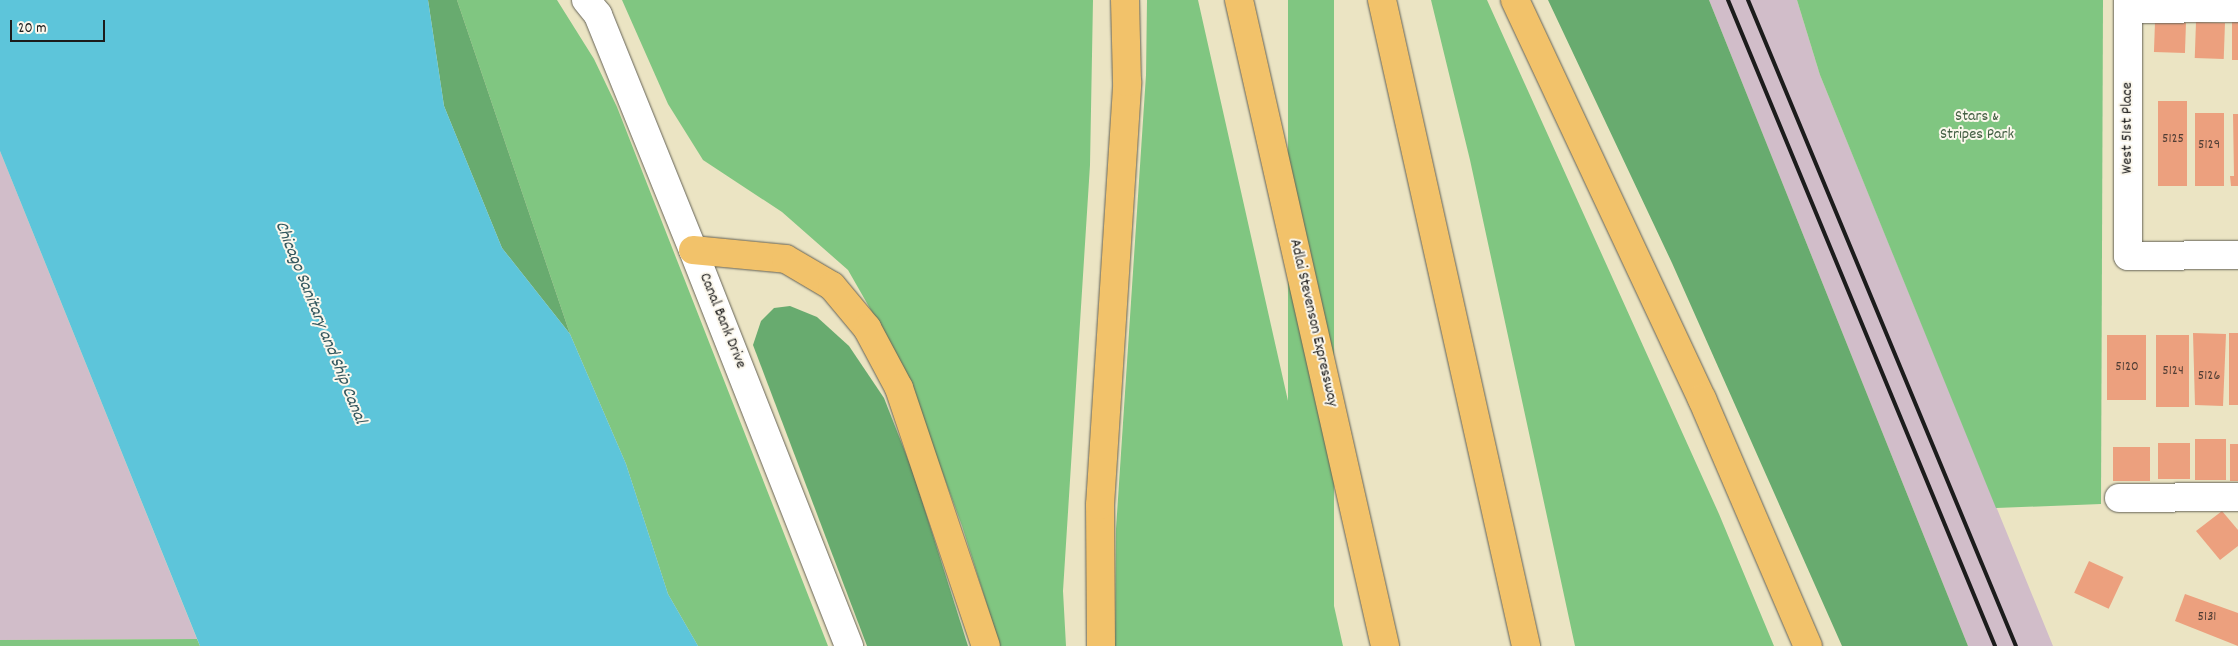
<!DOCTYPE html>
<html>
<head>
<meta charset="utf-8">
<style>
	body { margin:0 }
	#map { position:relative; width:2238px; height:646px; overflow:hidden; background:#ebe4c3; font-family:Dekko,sans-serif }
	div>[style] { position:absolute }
	.industrial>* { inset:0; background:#d1bdc9 }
	.green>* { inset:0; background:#80c681; transform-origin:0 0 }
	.forest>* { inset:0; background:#68ab6f }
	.water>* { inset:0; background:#5dc5da }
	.building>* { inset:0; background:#eca07e; transform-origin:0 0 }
	.roads { filter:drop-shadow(0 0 1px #646256) drop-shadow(0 0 1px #646256) }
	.minor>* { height:28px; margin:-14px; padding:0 14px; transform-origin:14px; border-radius:14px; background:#fff }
	.major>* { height:28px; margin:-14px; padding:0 14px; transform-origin:14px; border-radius:14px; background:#f2c26a }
	.highway>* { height:28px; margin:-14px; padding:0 14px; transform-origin:14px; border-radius:14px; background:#f2c26a }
	.rail>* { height:4px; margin:-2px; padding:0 2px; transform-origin:2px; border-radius:2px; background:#1c1c1c }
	span { translate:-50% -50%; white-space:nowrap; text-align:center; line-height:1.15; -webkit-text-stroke:4px #fbf7ec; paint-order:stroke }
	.number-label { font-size:14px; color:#503d34 }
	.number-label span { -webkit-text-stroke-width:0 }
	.park-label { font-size:16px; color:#446044 }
	.street-label { font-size:16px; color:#1c1c1c }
	.water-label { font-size:18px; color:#33575e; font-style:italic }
	.scale { position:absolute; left:10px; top:20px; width:95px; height:22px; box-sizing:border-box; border:2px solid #1c1c1c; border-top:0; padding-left:6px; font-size:15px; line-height:18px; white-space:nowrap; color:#1c1c1c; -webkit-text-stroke:4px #fbf7ec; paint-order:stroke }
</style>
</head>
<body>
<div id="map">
	<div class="industrial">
		<div style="clip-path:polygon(1709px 0,1797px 0,1820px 75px,2053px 646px,1968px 646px)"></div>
		<div style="clip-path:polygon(0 151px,197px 639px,0 640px)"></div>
	</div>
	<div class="green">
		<div style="clip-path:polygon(457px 0,557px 0,594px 59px,617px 107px,828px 646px,698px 646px,668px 594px,626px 464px,570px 334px)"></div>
		<div style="clip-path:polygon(622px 0,1093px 0,1090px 165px,1063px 591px,1066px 646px,1000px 646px,962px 526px,904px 368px,848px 270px,782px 212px,703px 160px,668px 104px)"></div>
		<div style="clip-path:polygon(1147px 0,1198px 0,1343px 646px,1115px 646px,1116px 529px,1146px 75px)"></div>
		<div style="left:1288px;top:0;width:46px;height:662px"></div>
		<div style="clip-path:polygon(1431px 0,1487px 0,1719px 514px,1774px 646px,1575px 646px,1470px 160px)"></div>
		<div style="clip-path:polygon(1797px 0,2103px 0,2101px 504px,1996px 508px,1820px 75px)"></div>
		<div style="clip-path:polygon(197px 639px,200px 646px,0 646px,0 640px)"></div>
	</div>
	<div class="forest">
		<div style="clip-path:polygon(428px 0,457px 0,570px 334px,502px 248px,444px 106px)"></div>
		<div style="clip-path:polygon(1548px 0,1709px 0,1968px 646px,1842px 646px,1672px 263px)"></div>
		<div style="clip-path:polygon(790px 306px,817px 317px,849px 346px,884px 398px,913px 472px,968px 646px,867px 646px,753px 345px,761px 321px,774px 308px)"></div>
	</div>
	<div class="water">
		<div style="clip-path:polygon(0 0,428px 0,444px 106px,502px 248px,570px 334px,626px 464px,668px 594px,698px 646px,200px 646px,0 151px)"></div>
	</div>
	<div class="building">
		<div style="left:2155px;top:22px;width:31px;height:30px;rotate:2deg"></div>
		<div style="left:2196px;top:22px;width:29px;height:36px;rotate:2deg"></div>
		<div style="left:2238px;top:22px;width:38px;height:6px;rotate:90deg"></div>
		<div style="left:2158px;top:101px;width:29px;height:85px"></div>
		<div style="left:2195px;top:113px;width:29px;height:73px"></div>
		<div style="clip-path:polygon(2233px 114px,2238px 114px,2238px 186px,2231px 186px,2230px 176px,2234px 176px)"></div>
		<div style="clip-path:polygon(2193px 333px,2226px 334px,2223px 406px,2195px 405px)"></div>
		<div style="left:2229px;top:333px;width:9px;height:72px"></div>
		<div style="left:2107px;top:335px;width:39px;height:65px"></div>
		<div style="left:2156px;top:335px;width:33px;height:72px"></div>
		<div style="left:2195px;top:439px;width:31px;height:41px"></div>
		<div style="left:2158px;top:443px;width:32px;height:36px"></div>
		<div style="left:2238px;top:444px;width:37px;height:8px;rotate:90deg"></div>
		<div style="left:2113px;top:447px;width:37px;height:34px"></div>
		<div style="clip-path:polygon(2222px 511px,2238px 530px,2238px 546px,2220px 560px,2196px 531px)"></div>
		<div style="left:2089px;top:561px;width:38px;height:35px;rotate:25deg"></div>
		<div style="clip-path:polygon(2185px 594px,2238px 613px,2238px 646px,2175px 621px)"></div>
	</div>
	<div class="roads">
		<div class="minor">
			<div style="left:586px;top:0;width:19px;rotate:51deg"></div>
			<div style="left:598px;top:15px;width:253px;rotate:68deg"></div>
			<div style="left:693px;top:250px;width:426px;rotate:68.5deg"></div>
			<div style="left:2128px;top:0;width:256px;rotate:90deg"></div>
			<div style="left:2128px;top:256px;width:110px;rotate:-0.5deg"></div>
			<div style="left:2128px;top:9px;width:110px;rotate:-0.5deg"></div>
			<div style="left:2119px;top:498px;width:119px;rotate:-0.5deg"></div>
		</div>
		<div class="major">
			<div style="left:693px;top:250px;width:93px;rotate:5.5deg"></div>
			<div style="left:786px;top:259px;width:53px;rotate:30.4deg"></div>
			<div style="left:832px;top:286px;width:55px;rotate:50.2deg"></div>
			<div style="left:867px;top:328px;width:68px;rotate:61.9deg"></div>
			<div style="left:899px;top:388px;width:272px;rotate:71.4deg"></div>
		</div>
		<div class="highway">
			<div style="left:1239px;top:0;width:662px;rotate:77.26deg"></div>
			<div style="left:1382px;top:0;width:662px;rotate:77.43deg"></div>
			<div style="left:1515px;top:0;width:441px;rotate:64.9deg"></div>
			<div style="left:1702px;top:399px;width:269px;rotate:66.8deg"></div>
			<div style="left:1101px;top:646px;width:141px;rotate:-90.4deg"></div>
			<div style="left:1100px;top:505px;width:424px;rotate:-86.3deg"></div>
			<div style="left:1127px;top:82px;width:82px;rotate:-91.4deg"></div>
		</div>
	</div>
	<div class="rail">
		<div style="left:1728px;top:0;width:699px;rotate:67.54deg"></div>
		<div style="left:1748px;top:0;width:699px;rotate:67.47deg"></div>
	</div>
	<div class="number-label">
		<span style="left:2173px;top:139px">5125</span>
		<span style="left:2209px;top:145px">5129</span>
		<span style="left:2127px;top:367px">5120</span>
		<span style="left:2173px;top:371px">5124</span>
		<span style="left:2209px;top:376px">5126</span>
		<span style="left:2207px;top:617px">5131</span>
	</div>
	<div class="park-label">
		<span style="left:1977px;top:126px">Stars &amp;<br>Stripes Park</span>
	</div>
	<div class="street-label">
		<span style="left:2128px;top:128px;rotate:-90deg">West 51st Place</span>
		<span style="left:722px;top:321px;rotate:68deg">Canal Bank Drive</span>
		<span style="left:1313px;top:323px;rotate:77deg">Adlai Stevenson Expressway</span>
	</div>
	<div class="water-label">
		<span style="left:319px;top:323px;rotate:68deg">Chicago Sanitary and Ship Canal</span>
	</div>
	<div class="scale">20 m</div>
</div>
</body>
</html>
